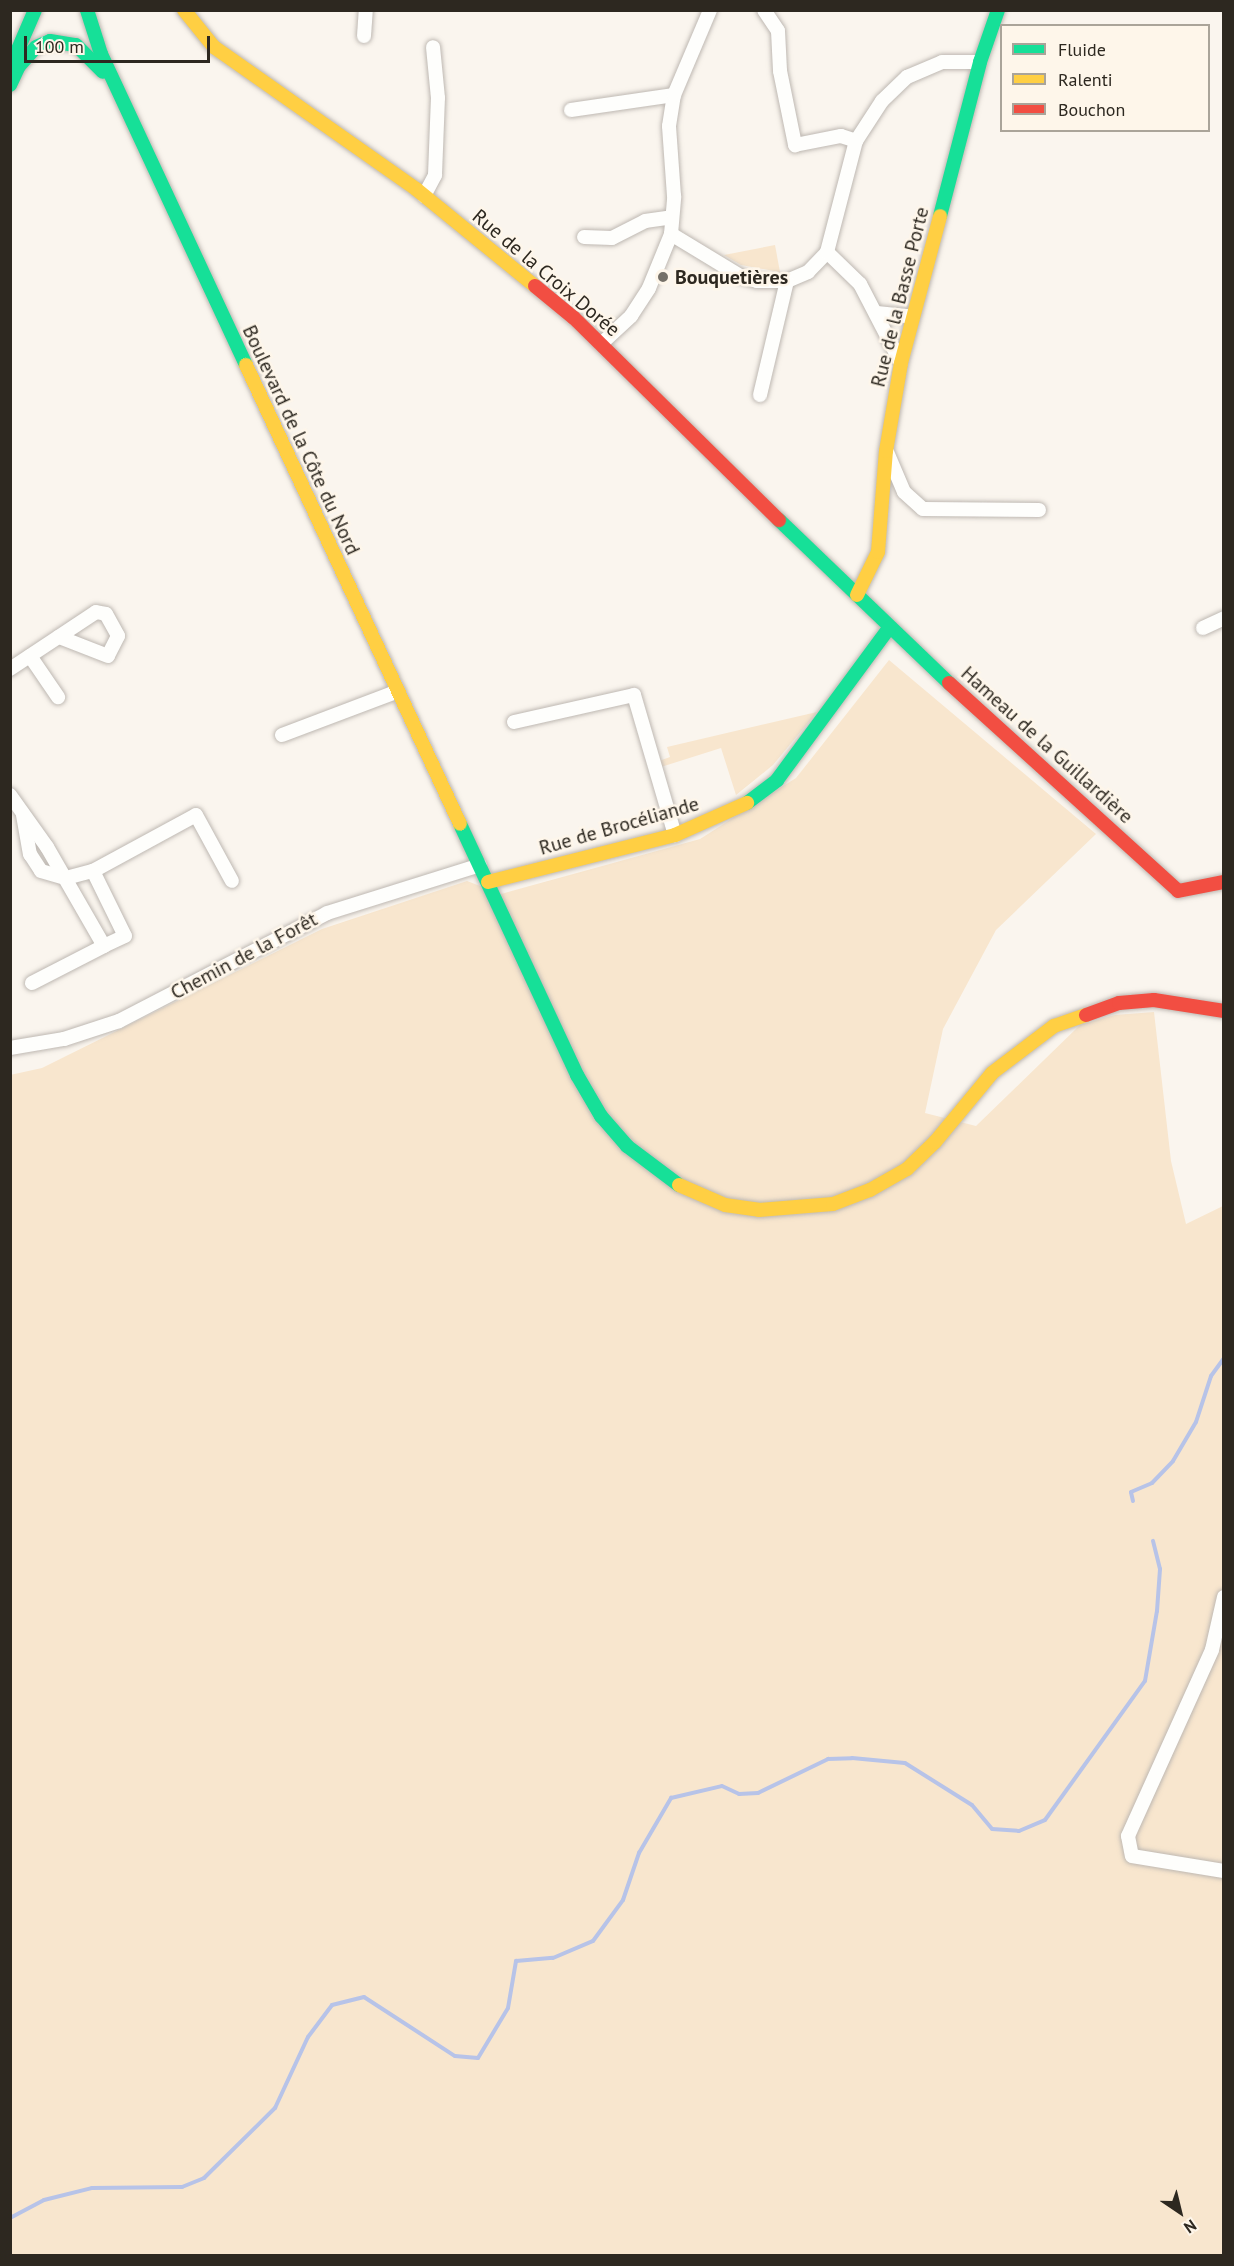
<!DOCTYPE html>
<html>
<head>
<meta charset="utf-8">
<style>
	body { margin:0 }
	#map { position:relative; width:1234px; height:2266px; overflow:hidden; background:#faf5ee; font-family:"PT Sans",sans-serif }
	div>[style] { position:absolute }
	.green>* { inset:0; background:#f8e6ce }
	.stream>* { height:4px; margin:-2px; padding:0 2px; transform-origin:2px; border-radius:2px; background:#b7c3e8 }
	.roads { filter:drop-shadow(0 0 2px #beb8b2) drop-shadow(0 0 2px #beb8b2) }
	.street>* { height:14px; margin:-7px; padding:0 7px; transform-origin:7px; border-radius:7px; background:#fefefc }
	.fast>* { height:14px; margin:-7px; padding:0 7px; transform-origin:7px; border-radius:7px; background:#16e098 }
	.slow>* { height:14px; margin:-7px; padding:0 7px; transform-origin:7px; border-radius:7px; background:#ffcf43 }
	.jam>* { height:14px; margin:-7px; padding:0 7px; transform-origin:7px; border-radius:7px; background:#f24e42 }
	.dots>* { width:16px; height:16px; translate:-50% -50%; box-sizing:border-box; border:3px solid #fef6ea; border-radius:50% }
	span { translate:-50% -50%; white-space:nowrap; text-align:center; line-height:1.15; -webkit-text-stroke:5px #fef6ea; paint-order:stroke }
	.street-label { font-size:20px; color:#2d2820 }
	.poi-label { font-size:20px; color:#2d2820; font-weight:700 }
	.left { translate:0 -50%; text-align:left }
	.frame { position:absolute; inset:0; border:12px solid #2d2820; pointer-events:none }
	.legend { position:absolute; left:1000px; top:24px; width:210px; height:108px; box-sizing:border-box; background:#fef6ea; border:2px solid #aaa499; margin:0; padding:8px 10px; list-style:none; font-size:18px; color:#2d2820 }
	.legend li { display:flex; align-items:center; gap:12px; height:30px }
	.legend b { width:30px; border:2px solid #aaa499 }
	.north { position:absolute; left:1150px; top:2182px; width:60px; height:60px; -webkit-text-stroke:4px #fef6ea; paint-order:stroke; rotate:145deg; font-size:16px; font-weight:700; line-height:24px; text-align:center; color:#2d2820 }
	.north::after { content:''; display:block; margin:auto; width:21px; height:27px; background:#2d2820; clip-path:polygon(50% 0,100% 100%,50% 72%,0 100%) }
	.scale { position:absolute; left:24px; top:36px; width:186px; height:27px; box-sizing:border-box; border:3px solid #2d2820; border-top:0; padding-left:8px; font-size:18px; line-height:21px; white-space:nowrap; color:#2d2820; -webkit-text-stroke:4px #fef6ea; paint-order:stroke }
</style>
</head>
<body>
<div id="map">
	<div class="green">
		<div style="clip-path:polygon(775px 245px,780px 272px,741px 265px,724px 255px)"></div>
		<div style="clip-path:polygon(889px 660px,1096px 834px,996px 930px,943px 1029px,925px 1113px,976px 1126px,1080px 1025px,1115px 1015px,1154px 1012px,1171px 1161px,1186px 1224px,1223px 1206px,1223px 2255px,11px 2255px,10px 1075px,42px 1068px,322px 929px,467px 881px,501px 894px,700px 839px,796px 778px)"></div>
		<div style="clip-path:polygon(817px 712px,773px 765px,736px 795px,721px 748px,661px 767px,659px 761px,670px 757px,667px 747px)"></div>
	</div>
	<div class="stream">
		<div style="left:1133px;top:1501px;width:9px;rotate:-103deg"></div>
		<div style="left:1131px;top:1492px;width:23px;rotate:-23deg"></div>
		<div style="left:1152px;top:1483px;width:30px;rotate:-46deg"></div>
		<div style="left:1173px;top:1461px;width:45px;rotate:-59.5deg"></div>
		<div style="left:1196px;top:1422px;width:48px;rotate:-71.9deg"></div>
		<div style="left:1211px;top:1376px;width:22px;rotate:-54deg"></div>
		<div style="left:10px;top:2218px;width:38px;rotate:-28deg"></div>
		<div style="left:44px;top:2200px;width:49px;rotate:-14deg"></div>
		<div style="left:92px;top:2188px;width:90px;rotate:-0.6deg"></div>
		<div style="left:182px;top:2187px;width:24px;rotate:-22deg"></div>
		<div style="left:204px;top:2178px;width:100px;rotate:-44.6deg"></div>
		<div style="left:275px;top:2108px;width:78px;rotate:-65.1deg"></div>
		<div style="left:308px;top:2037px;width:40px;rotate:-53deg"></div>
		<div style="left:332px;top:2005px;width:33px;rotate:-14deg"></div>
		<div style="left:364px;top:1997px;width:108px;rotate:33deg"></div>
		<div style="left:455px;top:2056px;width:23px;rotate:5deg"></div>
		<div style="left:478px;top:2058px;width:58px;rotate:-59deg"></div>
		<div style="left:508px;top:2008px;width:48px;rotate:-80.3deg"></div>
		<div style="left:516px;top:1961px;width:37px;rotate:-5deg"></div>
		<div style="left:553px;top:1958px;width:43px;rotate:-23deg"></div>
		<div style="left:593px;top:1941px;width:51px;rotate:-53.8deg"></div>
		<div style="left:623px;top:1900px;width:50px;rotate:-71.2deg"></div>
		<div style="left:639px;top:1853px;width:64px;rotate:-59.8deg"></div>
		<div style="left:671px;top:1798px;width:52px;rotate:-13.2deg"></div>
		<div style="left:722px;top:1786px;width:19px;rotate:25deg"></div>
		<div style="left:739px;top:1794px;width:19px;rotate:-3deg"></div>
		<div style="left:758px;top:1793px;width:78px;rotate:-25.9deg"></div>
		<div style="left:828px;top:1759px;width:24px;rotate:-2deg"></div>
		<div style="left:852px;top:1758px;width:53px;rotate:5.4deg"></div>
		<div style="left:905px;top:1763px;width:79px;rotate:32.1deg"></div>
		<div style="left:972px;top:1805px;width:31px;rotate:50deg"></div>
		<div style="left:992px;top:1829px;width:27px;rotate:4deg"></div>
		<div style="left:1019px;top:1831px;width:28px;rotate:-23deg"></div>
		<div style="left:1045px;top:1820px;width:171px;rotate:-54.3deg"></div>
		<div style="left:1145px;top:1681px;width:71px;rotate:-80.3deg"></div>
		<div style="left:1157px;top:1611px;width:42px;rotate:-85.9deg"></div>
		<div style="left:1160px;top:1569px;width:29px;rotate:-104deg"></div>
	</div>
	<div class="roads">
		<div class="street">
			<div style="left:764px;top:10px;width:25px;rotate:56deg"></div>
			<div style="left:778px;top:31px;width:40px;rotate:87.1deg"></div>
			<div style="left:780px;top:71px;width:76px;rotate:78.5deg"></div>
			<div style="left:795px;top:145px;width:47px;rotate:-11.1deg"></div>
			<div style="left:841px;top:136px;width:16px;rotate:18deg"></div>
			<div style="left:364px;top:36px;width:26px;rotate:-86deg"></div>
			<div style="left:571px;top:110px;width:104px;rotate:-8.3deg"></div>
			<div style="left:424px;top:196px;width:24px;rotate:-62deg"></div>
			<div style="left:435px;top:175px;width:77px;rotate:-87.8deg"></div>
			<div style="left:438px;top:98px;width:51px;rotate:-95.6deg"></div>
			<div style="left:671px;top:234px;width:81px;rotate:31.3deg"></div>
			<div style="left:740px;top:276px;width:18px;rotate:16deg"></div>
			<div style="left:757px;top:281px;width:30px"></div>
			<div style="left:787px;top:281px;width:23px;rotate:-23deg"></div>
			<div style="left:808px;top:272px;width:28px;rotate:-46deg"></div>
			<div style="left:584px;top:237px;width:28px;rotate:2deg"></div>
			<div style="left:612px;top:238px;width:37px;rotate:-27deg"></div>
			<div style="left:645px;top:221px;width:27px;rotate:-8deg"></div>
			<div style="left:877px;top:313px;width:36px;rotate:6deg"></div>
			<div style="left:601px;top:344px;width:41px;rotate:-43deg"></div>
			<div style="left:631px;top:316px;width:33px;rotate:-57deg"></div>
			<div style="left:649px;top:288px;width:58px;rotate:-67.8deg"></div>
			<div style="left:671px;top:234px;width:38px;rotate:-85deg"></div>
			<div style="left:674px;top:196px;width:70px;rotate:-94.1deg"></div>
			<div style="left:669px;top:126px;width:31px;rotate:-81deg"></div>
			<div style="left:674px;top:95px;width:92px;rotate:-67deg"></div>
			<div style="left:901px;top:363px;width:89px;rotate:-117.4deg"></div>
			<div style="left:860px;top:284px;width:46px;rotate:-135.9deg"></div>
			<div style="left:827px;top:252px;width:115px;rotate:-75.4deg"></div>
			<div style="left:856px;top:141px;width:48px;rotate:-57deg"></div>
			<div style="left:882px;top:101px;width:35px;rotate:-44deg"></div>
			<div style="left:907px;top:77px;width:38px;rotate:-23deg"></div>
			<div style="left:942px;top:62px;width:38px"></div>
			<div style="left:760px;top:395px;width:117px;rotate:-76.7deg"></div>
			<div style="left:887px;top:452px;width:43px;rotate:67deg"></div>
			<div style="left:904px;top:492px;width:25px;rotate:42deg"></div>
			<div style="left:923px;top:509px;width:116px;rotate:0.5deg"></div>
			<div style="left:1203px;top:628px;width:23px;rotate:-25deg"></div>
			<div style="left:30px;top:656px;width:50px;rotate:55.7deg"></div>
			<div style="left:10px;top:669px;width:103px;rotate:-33.5deg"></div>
			<div style="left:96px;top:612px;width:10px;rotate:11deg"></div>
			<div style="left:106px;top:614px;width:25px;rotate:61deg"></div>
			<div style="left:118px;top:636px;width:22px;rotate:117deg"></div>
			<div style="left:108px;top:656px;width:53px;rotate:-158.8deg"></div>
			<div style="left:514px;top:722px;width:123px;rotate:-12.7deg"></div>
			<div style="left:634px;top:695px;width:146px;rotate:73.7deg"></div>
			<div style="left:282px;top:735px;width:122px;rotate:-20.7deg"></div>
			<div style="left:10px;top:795px;width:64px;rotate:54.6deg"></div>
			<div style="left:47px;top:847px;width:114px;rotate:60.1deg"></div>
			<div style="left:104px;top:946px;width:81px;rotate:152.8deg"></div>
			<div style="left:23px;top:815px;width:40px;rotate:80deg"></div>
			<div style="left:30px;top:854px;width:20px;rotate:57deg"></div>
			<div style="left:41px;top:871px;width:26px;rotate:16deg"></div>
			<div style="left:66px;top:878px;width:28px;rotate:-15deg"></div>
			<div style="left:93px;top:871px;width:117px;rotate:-28.5deg"></div>
			<div style="left:196px;top:815px;width:75px;rotate:61.4deg"></div>
			<div style="left:93px;top:871px;width:72px;rotate:63.8deg"></div>
			<div style="left:125px;top:936px;width:23px;rotate:155deg"></div>
			<div style="left:10px;top:1048px;width:55px;rotate:-9.5deg"></div>
			<div style="left:64px;top:1039px;width:58px;rotate:-18.1deg"></div>
			<div style="left:119px;top:1021px;width:234px;rotate:-27.4deg"></div>
			<div style="left:327px;top:913px;width:160px;rotate:-17.4deg"></div>
			<div style="left:1224px;top:1597px;width:54px;rotate:102.8deg"></div>
			<div style="left:1212px;top:1650px;width:204px;rotate:114.3deg"></div>
			<div style="left:1128px;top:1836px;width:20px;rotate:79deg"></div>
			<div style="left:1132px;top:1856px;width:93px;rotate:9.3deg"></div>
		</div>
		<div class="fast">
			<div style="left:87px;top:10px;width:46px;rotate:72.3deg"></div>
			<div style="left:101px;top:54px;width:343px;rotate:65deg"></div>
			<div style="left:10px;top:68px;width:63px;rotate:-66.7deg"></div>
			<div style="left:10px;top:85px;width:21px;rotate:-65deg"></div>
			<div style="left:19px;top:66px;width:25px;rotate:-48deg"></div>
			<div style="left:36px;top:47px;width:15px;rotate:-23deg"></div>
			<div style="left:50px;top:41px;width:26px;rotate:9deg"></div>
			<div style="left:76px;top:45px;width:38px;rotate:45deg"></div>
			<div style="left:940px;top:216px;width:159px;rotate:-75.4deg"></div>
			<div style="left:980px;top:62px;width:55px;rotate:-70.9deg"></div>
			<div style="left:779px;top:520px;width:236px;rotate:43.8deg"></div>
			<div style="left:747px;top:803px;width:38px;rotate:-37deg"></div>
			<div style="left:777px;top:780px;width:189px;rotate:-53.6deg"></div>
			<div style="left:460px;top:824px;width:277px;rotate:65deg"></div>
			<div style="left:577px;top:1075px;width:48px;rotate:59.7deg"></div>
			<div style="left:601px;top:1116px;width:40px;rotate:49deg"></div>
			<div style="left:627px;top:1146px;width:65px;rotate:36.9deg"></div>
		</div>
		<div class="slow">
			<div style="left:184px;top:10px;width:48px;rotate:51deg"></div>
			<div style="left:214px;top:47px;width:247px;rotate:35.1deg"></div>
			<div style="left:416px;top:189px;width:154px;rotate:39.2deg"></div>
			<div style="left:246px;top:365px;width:506px;rotate:65deg"></div>
			<div style="left:857px;top:595px;width:48px;rotate:-64deg"></div>
			<div style="left:878px;top:552px;width:101px;rotate:-85.5deg"></div>
			<div style="left:886px;top:451px;width:89px;rotate:-80.3deg"></div>
			<div style="left:901px;top:363px;width:152px;rotate:-75.1deg"></div>
			<div style="left:488px;top:882px;width:193px;rotate:-14.1deg"></div>
			<div style="left:675px;top:835px;width:79px;rotate:-24deg"></div>
			<div style="left:679px;top:1185px;width:50px;rotate:23.5deg"></div>
			<div style="left:725px;top:1205px;width:34px;rotate:8deg"></div>
			<div style="left:759px;top:1210px;width:74px;rotate:-4.6deg"></div>
			<div style="left:833px;top:1204px;width:40px;rotate:-21deg"></div>
			<div style="left:870px;top:1190px;width:43px;rotate:-29.6deg"></div>
			<div style="left:907px;top:1169px;width:39px;rotate:-44deg"></div>
			<div style="left:935px;top:1142px;width:89px;rotate:-50.4deg"></div>
			<div style="left:992px;top:1073px;width:78px;rotate:-37.2deg"></div>
			<div style="left:1054px;top:1026px;width:34px;rotate:-19deg"></div>
		</div>
		<div class="jam">
			<div style="left:535px;top:286px;width:50px;rotate:39.4deg"></div>
			<div style="left:574px;top:318px;width:288px;rotate:44.6deg"></div>
			<div style="left:949px;top:683px;width:309px;rotate:42.2deg"></div>
			<div style="left:1178px;top:891px;width:47px;rotate:-11.1deg"></div>
			<div style="left:1086px;top:1015px;width:35px;rotate:-20deg"></div>
			<div style="left:1119px;top:1003px;width:35px;rotate:-5deg"></div>
			<div style="left:1154px;top:1000px;width:71px;rotate:8.9deg"></div>
		</div>
	</div>
	<div class="dots">
		<div style="left:663px;top:277px;background:#757068"></div>
	</div>
	<div class="street-label">
		<span style="left:546px;top:273px;rotate:40deg">Rue de la Croix Dorée</span>
		<span style="left:900px;top:297px;rotate:-76deg">Rue de la Basse Porte</span>
		<span style="left:301px;top:440px;rotate:65deg">Boulevard de la Côte du Nord</span>
		<span style="left:1047px;top:745px;rotate:42deg">Hameau de la Guillardière</span>
		<span style="left:619px;top:826px;rotate:-16deg">Rue de Brocéliande</span>
		<span style="left:244px;top:956px;rotate:-28deg">Chemin de la Forêt</span>
	</div>
	<div class="poi-label">
		<span class="left" style="left:675px;top:277px">Bouquetières</span>
	</div>
	<div class="frame"></div>
	<ul class="legend">
	<li><b style="height:8px;background:#16e098"></b>Fluide</li>
	<li><b style="height:8px;background:#ffcf43"></b>Ralenti</li>
	<li><b style="height:8px;background:#f24e42"></b>Bouchon</li>
	</ul>
	<div class="north">N</div>
	<div class="scale">100 m</div>
</div>
</body>
</html>
